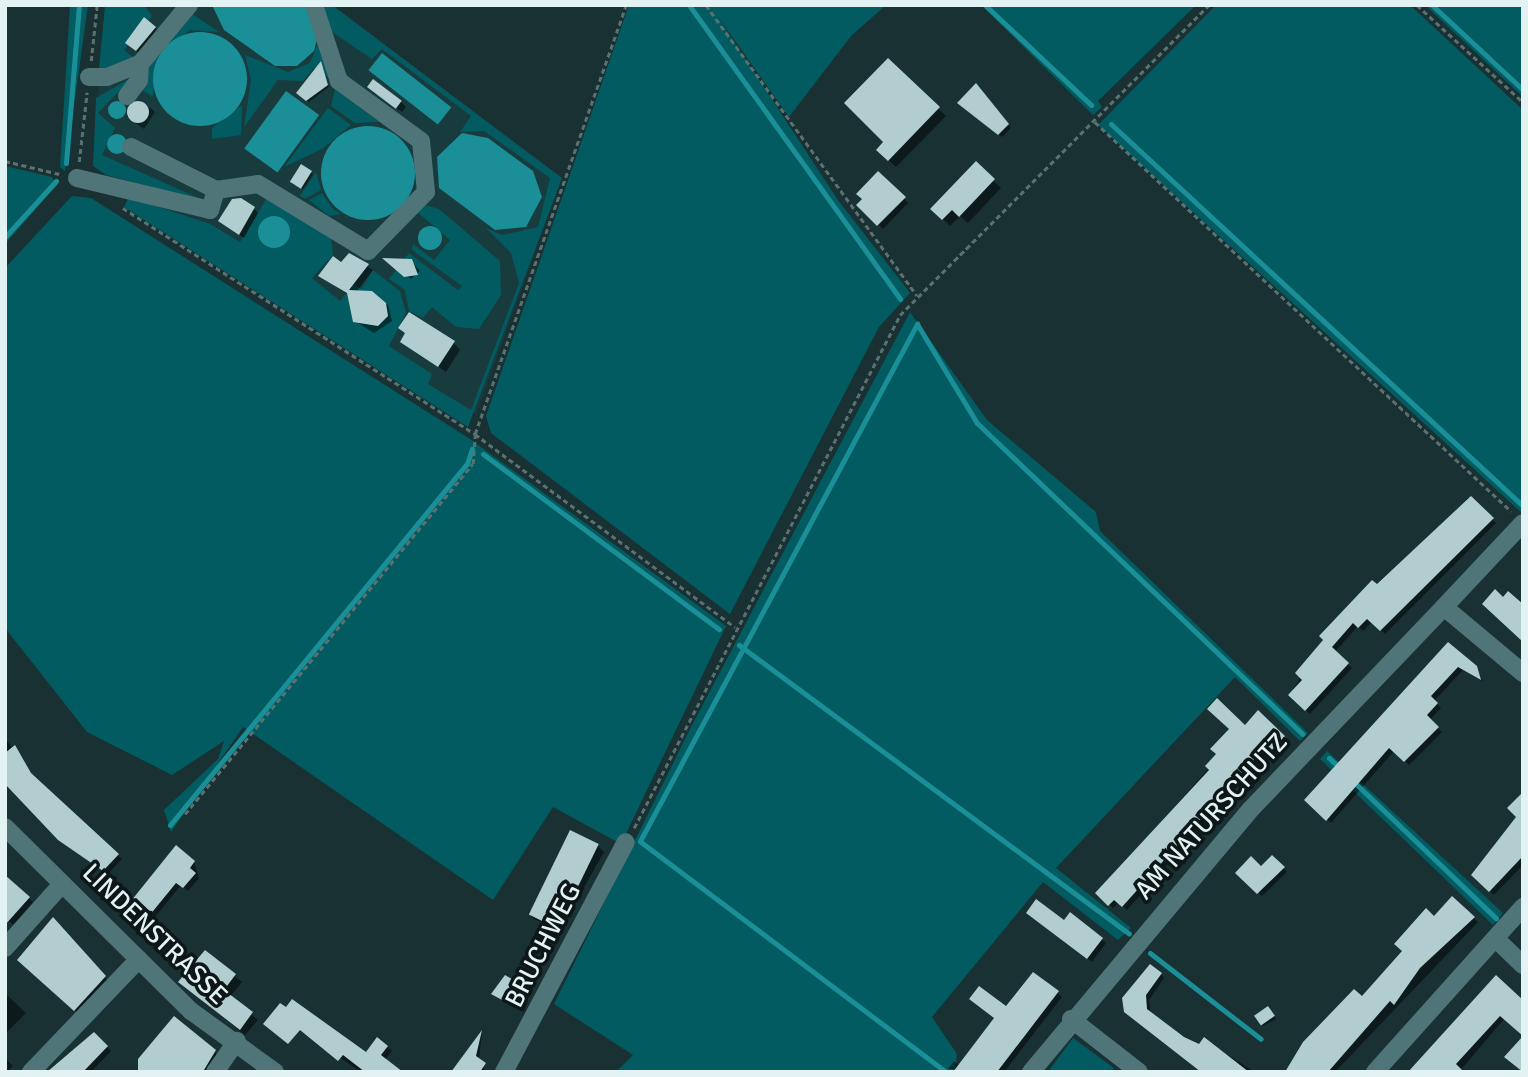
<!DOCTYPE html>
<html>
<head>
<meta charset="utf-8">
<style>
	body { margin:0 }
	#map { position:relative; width:1528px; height:1077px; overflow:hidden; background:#193133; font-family:Signika,sans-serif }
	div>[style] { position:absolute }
	.built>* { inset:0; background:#183b3e }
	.green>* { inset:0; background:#025b60 }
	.water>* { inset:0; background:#1b8f97; transform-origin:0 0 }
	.round { border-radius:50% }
	.shadow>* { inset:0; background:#0007 }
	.stream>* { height:5px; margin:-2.5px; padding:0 2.5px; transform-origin:2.5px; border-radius:2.5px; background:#1b8f97 }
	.building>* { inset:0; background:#b1cdcf; transform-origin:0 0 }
	.path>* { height:2.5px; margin-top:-1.25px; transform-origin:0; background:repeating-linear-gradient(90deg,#5a7071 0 5px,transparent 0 8.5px) }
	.minor>* { height:18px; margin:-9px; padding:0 9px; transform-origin:9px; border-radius:9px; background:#4f7578 }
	span { translate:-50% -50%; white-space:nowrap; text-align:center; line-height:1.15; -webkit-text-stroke:7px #0d1718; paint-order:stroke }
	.street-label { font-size:26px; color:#e3f2f3 }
	.frame { position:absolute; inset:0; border:7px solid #e3f2f3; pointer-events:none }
</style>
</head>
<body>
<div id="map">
	<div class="built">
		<div style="clip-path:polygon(105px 5px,332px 5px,562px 178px,476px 414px,126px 201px,135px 183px,93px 166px)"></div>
	</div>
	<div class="green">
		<div style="clip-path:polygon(70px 5px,88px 5px,65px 171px,60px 167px)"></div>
		<div style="clip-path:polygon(105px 5px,144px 5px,152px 16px,124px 50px,135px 59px,125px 67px,99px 69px)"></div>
		<div style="clip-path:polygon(321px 5px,332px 5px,562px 178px,468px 427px,124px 207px,129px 197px,210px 224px,240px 242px,267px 198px,331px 237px,333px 255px,312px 278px,340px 301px,353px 284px,361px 289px,373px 270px,400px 291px,406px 313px,389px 346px,432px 374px,428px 384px,471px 410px,519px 283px,511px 253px,486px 228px,502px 235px,538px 227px,550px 178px,484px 131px,460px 132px,471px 116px,382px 49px,372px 59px,332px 32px)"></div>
		<div style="clip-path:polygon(629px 5px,886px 5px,851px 36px,789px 117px,716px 14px,838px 200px,910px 293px,879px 327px,730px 614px,491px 433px,486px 416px)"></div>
		<div style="clip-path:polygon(981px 5px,1196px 5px,1098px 101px,1102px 107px,1093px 115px)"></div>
		<div style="clip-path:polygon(1216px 5px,1410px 5px,1523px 110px,1523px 514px,1098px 125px)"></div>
		<div style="clip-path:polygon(1425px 5px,1523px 5px,1523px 97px)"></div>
		<div style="clip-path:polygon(191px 13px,219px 32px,191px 30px,158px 51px,153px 97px,142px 90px,154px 51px)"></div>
		<div style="clip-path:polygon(321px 35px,332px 80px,314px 68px,303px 81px,278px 80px,244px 127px,251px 80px,245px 55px,288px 72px,310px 63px)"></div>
		<div style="clip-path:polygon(134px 76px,98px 113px,115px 128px,102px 155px,203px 200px,106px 175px,93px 166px,96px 98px)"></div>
		<div style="clip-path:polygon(335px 89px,379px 122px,355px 123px,331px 106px)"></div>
		<div style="clip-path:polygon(242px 105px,241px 135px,212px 139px,212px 128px)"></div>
		<div style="clip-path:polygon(328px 108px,351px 125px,322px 149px,284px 167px)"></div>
		<div style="clip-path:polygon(5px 166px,52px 177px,57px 185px,5px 244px)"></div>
		<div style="clip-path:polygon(316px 172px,321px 190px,305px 199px,300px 196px)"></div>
		<div style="clip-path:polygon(322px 193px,333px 209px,341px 214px,329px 216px,309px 200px)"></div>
		<div style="clip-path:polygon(72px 196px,91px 198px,470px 439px,726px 626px,621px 844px,553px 807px,493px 900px,243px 727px,171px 832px,164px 810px,218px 759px,224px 741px,172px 775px,87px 732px,5px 628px,5px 268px)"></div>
		<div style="clip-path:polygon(425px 205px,439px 209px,500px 261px,501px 295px,479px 329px,456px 327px,432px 307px,423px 318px,409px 311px,405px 290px,389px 279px,409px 253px,458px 290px,462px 286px,412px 250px,413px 244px,434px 260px,450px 240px,415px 210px)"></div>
		<div style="clip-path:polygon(910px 312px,987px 420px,1096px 512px,1100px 531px,1308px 733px,1300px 741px,1235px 677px,1056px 868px,1131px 928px,1118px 940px,1043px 882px,932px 1017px,957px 1054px,955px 1072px,616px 1072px,633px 1055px,554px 1004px,691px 727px)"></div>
		<div style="clip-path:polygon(1327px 751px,1503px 913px,1493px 925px,1320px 759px)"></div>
		<div style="clip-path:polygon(1073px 1038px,1114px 1068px,1111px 1072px,1048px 1072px)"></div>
	</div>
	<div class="water">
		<div style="clip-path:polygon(212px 5px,305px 5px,317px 39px,314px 51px,297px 66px,275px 66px,224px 30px)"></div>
		<div class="round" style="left:153px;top:32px;width:94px;height:94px"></div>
		<div style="left:382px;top:53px;width:88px;height:22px;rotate:38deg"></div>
		<div style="left:286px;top:91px;width:41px;height:71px;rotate:36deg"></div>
		<div class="round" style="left:108px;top:101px;width:18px;height:18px"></div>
		<div class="round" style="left:321px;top:126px;width:94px;height:94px"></div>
		<div style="clip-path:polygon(462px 133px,488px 138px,533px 171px,542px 197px,526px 227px,495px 230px,439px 188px,437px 157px)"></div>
		<div class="round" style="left:107px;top:134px;width:20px;height:20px"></div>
		<div class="round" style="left:258px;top:216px;width:32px;height:32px"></div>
		<div class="round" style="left:418px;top:226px;width:24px;height:24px"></div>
	</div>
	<div class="shadow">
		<div style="clip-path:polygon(155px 28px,160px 32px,141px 55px,132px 47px)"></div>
		<div style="clip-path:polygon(888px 61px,946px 116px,896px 167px,878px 150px,886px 142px)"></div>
		<div style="clip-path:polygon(322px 65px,329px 87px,309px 102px,298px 93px)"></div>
		<div style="clip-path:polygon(980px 89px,1011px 128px,1002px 137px,960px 103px)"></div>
		<div style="clip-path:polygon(374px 92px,401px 102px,406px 107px,402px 112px)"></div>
		<div style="clip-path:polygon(140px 100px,155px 112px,144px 129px,126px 116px)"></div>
		<div style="clip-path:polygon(976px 164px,1001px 188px,968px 223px,960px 216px,950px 226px,933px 209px)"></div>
		<div style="clip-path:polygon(301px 166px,313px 174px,303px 189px,293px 182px)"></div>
		<div style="clip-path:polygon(878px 173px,908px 203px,883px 229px,858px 205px)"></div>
		<div style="clip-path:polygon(254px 209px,258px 213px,244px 238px,225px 225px)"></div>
		<div style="clip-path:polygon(349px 255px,373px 270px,356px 292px,372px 292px,388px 305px,392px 321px,374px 333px,355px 321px,349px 295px,320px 276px)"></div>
		<div style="clip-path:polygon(387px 260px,411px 261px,420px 271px,411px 279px)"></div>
		<div style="clip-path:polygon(402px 342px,454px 343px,460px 350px,446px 372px)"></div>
		<div style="clip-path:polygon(1471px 498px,1496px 523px,1385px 634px,1372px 622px,1363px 631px,1358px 626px,1335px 652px,1352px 668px,1310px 714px,1290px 695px,1333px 623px)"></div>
		<div style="clip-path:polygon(1448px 644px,1484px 682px,1463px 670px,1434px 701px,1441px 708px,1430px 720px,1442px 732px,1409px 765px,1394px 751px,1331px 823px,1306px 800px)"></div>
		<div style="clip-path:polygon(1258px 713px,1288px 742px,1273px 757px,1268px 752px,1127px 910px,1119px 902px,1113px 908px,1098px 893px)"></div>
		<div style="clip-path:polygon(5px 738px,34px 778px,122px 859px,109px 873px,26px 805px,5px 777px)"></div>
		<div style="clip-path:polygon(1523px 794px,1523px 865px,1494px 895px,1473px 875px,1518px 816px)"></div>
		<div style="clip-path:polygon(597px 845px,604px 852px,562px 926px,533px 914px,560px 930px,534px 919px,528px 913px)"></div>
		<div style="clip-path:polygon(1272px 857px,1287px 872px,1262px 896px,1238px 873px,1261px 869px)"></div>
		<div style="clip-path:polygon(194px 862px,199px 878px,188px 891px,181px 885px,150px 923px,133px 910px)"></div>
		<div style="clip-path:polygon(5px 875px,33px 902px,13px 925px,5px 917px)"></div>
		<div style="clip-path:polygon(1453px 898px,1478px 922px,1335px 1072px,1320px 1072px,1362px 999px)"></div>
		<div style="clip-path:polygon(1070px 915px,1106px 943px,1092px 962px,1032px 917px,1064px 923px)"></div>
		<div style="clip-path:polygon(54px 920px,109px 982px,79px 1013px,19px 960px)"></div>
		<div style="clip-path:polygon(205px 953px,242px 982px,230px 997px,258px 1020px,245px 1035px,187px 988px)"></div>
		<div style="clip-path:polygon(1161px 974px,1164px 978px,1149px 1000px,1151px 1014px,1183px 1038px,1200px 1046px,1204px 1040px,1255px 1072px,1202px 1072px,1131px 1016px)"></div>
		<div style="clip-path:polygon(1496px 978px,1505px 1018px,1459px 1072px,1415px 1072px)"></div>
		<div style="clip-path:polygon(530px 992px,524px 1012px,493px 994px)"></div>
		<div style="clip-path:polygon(5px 993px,26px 1013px,5px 1034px)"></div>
		<div style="clip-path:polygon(1057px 993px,1062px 997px,1004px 1072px,948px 1069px,954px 1061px,960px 1066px,1007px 1009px)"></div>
		<div style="clip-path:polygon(1270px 1010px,1276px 1019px,1263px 1026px,1261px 1025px)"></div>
		<div style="clip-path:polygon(174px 1018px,220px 1057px,211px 1072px,139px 1072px)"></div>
		<div style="clip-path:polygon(482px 1032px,479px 1060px,486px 1072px,453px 1072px)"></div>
		<div style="clip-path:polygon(94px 1034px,111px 1051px,91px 1072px,50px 1072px)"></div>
		<div style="clip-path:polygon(311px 1038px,366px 1054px,377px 1039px,392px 1051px,385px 1060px,402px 1072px,361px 1072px)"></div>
		<div style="clip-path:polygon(5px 1058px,13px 1066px,7px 1072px,5px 1072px)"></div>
	</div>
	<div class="stream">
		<div style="left:689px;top:5px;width:362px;rotate:54.3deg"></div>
		<div style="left:985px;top:5px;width:146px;rotate:43.3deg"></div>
		<div style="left:1432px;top:5px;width:125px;rotate:43deg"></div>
		<div style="left:1111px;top:124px;width:562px;rotate:42.84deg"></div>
		<div style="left:66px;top:163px;width:159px;rotate:-85.3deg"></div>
		<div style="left:5px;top:237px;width:76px;rotate:-47.7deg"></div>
		<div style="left:483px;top:454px;width:294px;rotate:36.6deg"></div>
		<div style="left:739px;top:645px;width:485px;rotate:36.5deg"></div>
		<div style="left:1329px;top:758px;width:15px;rotate:42deg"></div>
		<div style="left:1354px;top:782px;width:197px;rotate:43.8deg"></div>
		<div style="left:170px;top:825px;width:467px;rotate:-50.6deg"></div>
		<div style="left:467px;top:464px;width:16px;rotate:-72deg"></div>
		<div style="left:1150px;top:953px;width:140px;rotate:37.8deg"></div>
		<div style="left:946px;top:1072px;width:383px;rotate:-143deg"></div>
		<div style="left:640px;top:841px;width:587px;rotate:-61.82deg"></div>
		<div style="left:917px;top:324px;width:116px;rotate:58.8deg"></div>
		<div style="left:977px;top:423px;width:450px;rotate:43.7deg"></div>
	</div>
	<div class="building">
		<div style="clip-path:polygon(144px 17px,156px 27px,136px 51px,125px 43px)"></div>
		<div style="clip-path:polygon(888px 58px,940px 107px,888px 161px,876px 150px,883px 142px,844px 103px)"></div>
		<div style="clip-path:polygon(321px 61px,328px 85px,306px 101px,296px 93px)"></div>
		<div style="left:373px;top:79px;width:36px;height:10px;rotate:37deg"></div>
		<div style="clip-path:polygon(976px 83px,1009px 124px,998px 135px,957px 103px)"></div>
		<div class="round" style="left:127px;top:101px;width:22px;height:22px"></div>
		<div style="clip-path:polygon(976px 161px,995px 179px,959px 217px,952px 210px,942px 220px,930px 209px)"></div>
		<div style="left:301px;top:164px;width:13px;height:21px;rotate:32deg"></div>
		<div style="clip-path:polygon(878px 171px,906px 197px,877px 226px,856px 205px,862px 199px,856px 194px)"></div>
		<div style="clip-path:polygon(241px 198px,255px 207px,239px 235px,218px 221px,232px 199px)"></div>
		<div style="clip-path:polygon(349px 253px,369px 264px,349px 290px,372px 291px,386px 303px,388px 316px,378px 326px,353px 322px,347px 293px,318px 276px,333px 256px,341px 262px)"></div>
		<div style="clip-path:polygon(382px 258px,412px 259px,418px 275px,404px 277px)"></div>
		<div style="clip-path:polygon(409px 312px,455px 341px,438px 367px,400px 342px,405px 333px,398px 328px)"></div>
		<div style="clip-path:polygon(1471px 496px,1494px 518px,1380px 631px,1367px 619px,1358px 628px,1353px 623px,1332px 647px,1349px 663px,1305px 711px,1288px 695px,1302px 680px,1295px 673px,1323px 640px,1319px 636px,1372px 580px,1377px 584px)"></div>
		<div style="clip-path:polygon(1495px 589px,1503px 597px,1508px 591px,1523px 604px,1523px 642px,1482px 604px)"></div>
		<div style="clip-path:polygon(1448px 642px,1477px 666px,1481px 680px,1458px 667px,1431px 696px,1438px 703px,1427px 715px,1439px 727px,1404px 762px,1389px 748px,1326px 821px,1304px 800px)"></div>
		<div style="clip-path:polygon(1217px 698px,1245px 725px,1258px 710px,1285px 736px,1268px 754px,1263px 750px,1122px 907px,1114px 900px,1108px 906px,1095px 893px,1209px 770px,1205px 766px,1216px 754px,1210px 749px,1229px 729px,1207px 709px)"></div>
		<div style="clip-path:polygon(15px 745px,31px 773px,119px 854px,103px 871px,58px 840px,5px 784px,5px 753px)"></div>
		<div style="clip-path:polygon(1523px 792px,1523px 856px,1489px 892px,1471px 875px,1516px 817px,1507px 808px)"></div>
		<div style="left:570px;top:830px;width:32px;height:94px;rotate:26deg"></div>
		<div style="clip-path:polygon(176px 845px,195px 861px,190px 868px,196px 873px,183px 888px,176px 883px,145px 921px,127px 906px)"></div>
		<div style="clip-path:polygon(1272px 855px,1285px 867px,1257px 894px,1235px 873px,1251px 856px,1261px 866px)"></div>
		<div style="clip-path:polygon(5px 875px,30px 897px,5px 925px)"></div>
		<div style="clip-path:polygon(1452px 896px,1475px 917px,1420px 968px,1394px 1005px,1390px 1001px,1328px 1072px,1285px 1072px,1303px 1042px,1354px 989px,1362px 996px,1402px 951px,1394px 944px,1426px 908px,1434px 916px)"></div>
		<div style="clip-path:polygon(1036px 899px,1064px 920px,1070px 912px,1103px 938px,1087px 959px,1026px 913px)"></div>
		<div style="clip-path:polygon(53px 917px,106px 976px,74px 1011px,17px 960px)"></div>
		<div style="clip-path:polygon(205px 950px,236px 974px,224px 990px,253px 1012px,240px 1030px,178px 982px)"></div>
		<div style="clip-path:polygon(1150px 964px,1162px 973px,1146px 995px,1147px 1009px,1184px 1037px,1199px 1044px,1204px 1037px,1249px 1072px,1201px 1072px,1124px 1012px,1122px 998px)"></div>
		<div style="clip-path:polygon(1033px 972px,1059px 991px,997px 1072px,953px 1072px,994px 1018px,969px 999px,979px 986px,1006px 1006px)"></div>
		<div style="clip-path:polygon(505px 975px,531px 990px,521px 1010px,491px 994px)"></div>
		<div style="clip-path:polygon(1496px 975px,1523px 1000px,1523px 1072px,1504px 1057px,1523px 1036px,1500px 1016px,1456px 1064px,1464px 1072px,1408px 1072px)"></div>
		<div style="clip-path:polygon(292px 999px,366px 1052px,377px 1037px,388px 1046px,381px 1055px,403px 1072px,365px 1072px,343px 1055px,338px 1061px,300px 1030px,288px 1044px,263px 1024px,280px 1003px,286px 1007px)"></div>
		<div style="left:1268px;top:1006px;width:12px;height:17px;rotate:55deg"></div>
		<div style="clip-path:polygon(174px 1016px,216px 1050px,204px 1070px,138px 1072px,138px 1059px)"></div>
		<div style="clip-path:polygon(482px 1030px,476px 1056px,486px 1063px,480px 1072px,451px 1072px)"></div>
		<div style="clip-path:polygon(94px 1032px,108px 1046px,83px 1072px,47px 1072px)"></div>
	</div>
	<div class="path">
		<div style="left:706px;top:5px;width:359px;rotate:54deg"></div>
		<div style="left:1417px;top:5px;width:144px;rotate:42.5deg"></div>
		<div style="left:91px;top:61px;width:56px;rotate:-83.9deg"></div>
		<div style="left:1095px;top:122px;width:570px;rotate:43.08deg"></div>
		<div style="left:5px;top:161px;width:56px;rotate:13.5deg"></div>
		<div style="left:79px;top:162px;width:70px;rotate:-83.5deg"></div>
		<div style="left:123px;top:208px;width:418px;rotate:32.7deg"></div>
		<div style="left:475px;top:434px;width:324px;rotate:36.6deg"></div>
		<div style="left:185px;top:814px;width:453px;rotate:-50.6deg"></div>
		<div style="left:473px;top:464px;width:30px;rotate:-86deg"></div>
		<div style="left:475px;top:434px;width:455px;rotate:-70.6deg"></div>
		<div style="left:634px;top:828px;width:578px;rotate:-62.59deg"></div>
		<div style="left:900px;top:315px;width:438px;rotate:-45.1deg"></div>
	</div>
	<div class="minor">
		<div style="left:89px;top:77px;width:18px"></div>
		<div style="left:107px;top:77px;width:35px;rotate:-22deg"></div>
		<div style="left:140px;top:64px;width:77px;rotate:-50.3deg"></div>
		<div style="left:127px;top:96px;width:20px;rotate:-53deg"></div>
		<div style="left:139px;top:80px;width:16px;rotate:-86deg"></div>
		<div style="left:131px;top:147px;width:95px;rotate:26.8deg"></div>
		<div style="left:216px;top:190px;width:42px;rotate:-8.1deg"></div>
		<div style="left:258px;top:184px;width:129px;rotate:31.3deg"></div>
		<div style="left:368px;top:251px;width:83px;rotate:-45.5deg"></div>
		<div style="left:426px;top:192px;width:51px;rotate:-95.6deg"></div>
		<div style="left:421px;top:141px;width:102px;rotate:-143.8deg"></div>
		<div style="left:339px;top:81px;width:80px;rotate:-108.2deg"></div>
		<div style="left:77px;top:178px;width:137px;rotate:13.5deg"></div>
		<div style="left:210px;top:210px;width:21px;rotate:-73deg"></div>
		<div style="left:1444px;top:607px;width:115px;rotate:-46.8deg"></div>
		<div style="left:5px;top:827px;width:262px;rotate:44.7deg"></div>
		<div style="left:191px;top:1011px;width:104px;rotate:36deg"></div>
		<div style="left:1497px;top:940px;width:36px;rotate:44deg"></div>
		<div style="left:5px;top:948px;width:86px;rotate:-48.3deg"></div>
		<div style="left:1071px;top:1019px;width:86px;rotate:37.9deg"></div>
		<div style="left:31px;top:1072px;width:156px;rotate:-46.3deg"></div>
		<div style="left:215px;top:1072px;width:38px;rotate:-55deg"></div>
		<div style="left:504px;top:1072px;width:260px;rotate:-62.1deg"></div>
		<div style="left:1031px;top:1072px;width:343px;rotate:-50.1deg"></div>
		<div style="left:1251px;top:809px;width:279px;rotate:-46.3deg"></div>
		<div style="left:1444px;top:607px;width:103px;rotate:39.9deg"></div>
		<div style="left:1375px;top:1072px;width:222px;rotate:-48.1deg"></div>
	</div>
	<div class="street-label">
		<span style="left:1212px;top:817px;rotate:-48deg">AM NATURSCHUTZ</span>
		<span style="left:154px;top:935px;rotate:44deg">LINDENSTRASSE</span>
		<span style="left:544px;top:946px;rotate:-63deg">BRUCHWEG</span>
	</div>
	<div class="frame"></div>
</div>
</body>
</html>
